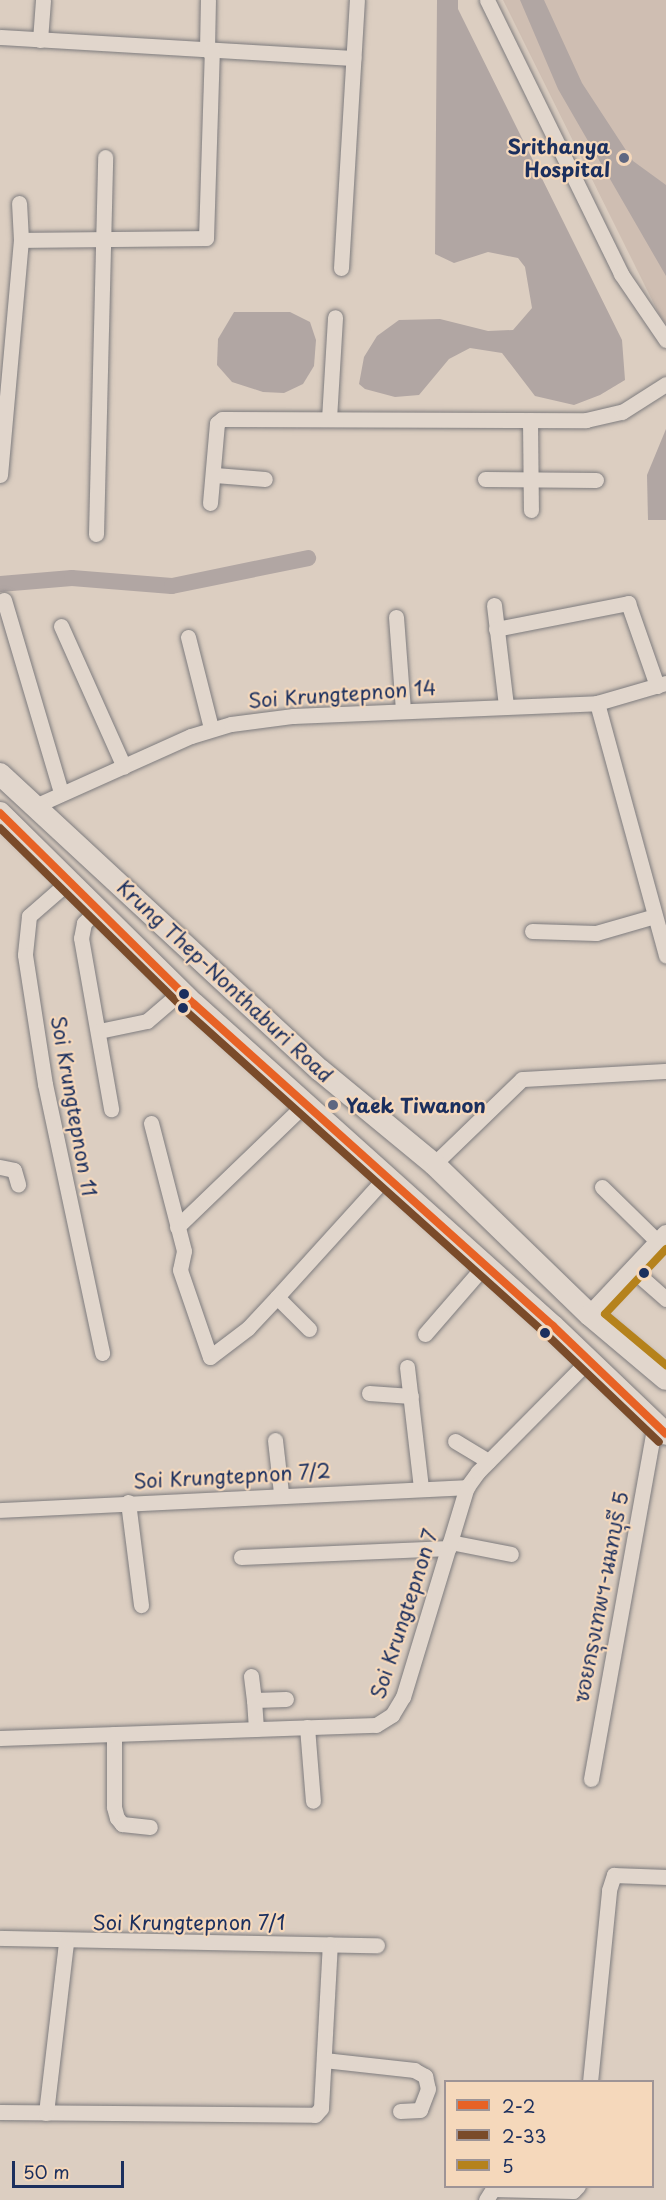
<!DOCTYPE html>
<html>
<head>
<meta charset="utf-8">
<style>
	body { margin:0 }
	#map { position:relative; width:666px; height:2200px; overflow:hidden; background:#dccec1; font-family:"Playpen Sans","Playpen Sans Thai",sans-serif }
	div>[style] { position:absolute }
	.built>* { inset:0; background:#cfbeb2 }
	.water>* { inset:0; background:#b1a6a3 }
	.canal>* { height:16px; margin:-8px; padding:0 8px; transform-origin:8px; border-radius:8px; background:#b1a6a3 }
	.roads { filter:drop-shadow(0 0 2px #7e7c7e) drop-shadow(0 0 2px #7e7c7e) }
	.minor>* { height:15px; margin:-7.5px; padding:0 7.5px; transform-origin:7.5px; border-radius:7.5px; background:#e1d6cc }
	.tertiary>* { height:18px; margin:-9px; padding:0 9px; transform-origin:9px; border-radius:9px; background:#e1d6cc }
	.primary>* { height:22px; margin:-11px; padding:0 11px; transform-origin:11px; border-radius:11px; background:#e1d6cc }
	.bus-1>* { height:8px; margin:-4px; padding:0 4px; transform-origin:4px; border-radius:4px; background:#e76225 }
	.bus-2>* { height:8px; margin:-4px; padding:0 4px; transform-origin:4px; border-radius:4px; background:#7a4b2a }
	.bus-3>* { height:8px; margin:-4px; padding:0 4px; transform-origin:4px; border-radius:4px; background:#b5821c }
	.dots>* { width:16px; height:16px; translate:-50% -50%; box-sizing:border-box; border:3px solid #f5d8bb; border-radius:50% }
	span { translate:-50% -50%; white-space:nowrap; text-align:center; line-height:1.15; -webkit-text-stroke:4.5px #f5d8bb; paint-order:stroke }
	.poi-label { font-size:20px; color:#1b2f5e; font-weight:700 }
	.right { translate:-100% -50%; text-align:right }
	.left { translate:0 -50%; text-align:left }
	.street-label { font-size:20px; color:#1b2f5e }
	.legend { position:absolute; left:444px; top:2080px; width:210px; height:108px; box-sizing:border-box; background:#f5d8bb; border:2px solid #9e9496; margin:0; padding:8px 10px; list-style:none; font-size:18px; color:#1b2f5e }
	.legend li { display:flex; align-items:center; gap:12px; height:30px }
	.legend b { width:30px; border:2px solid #9e9496 }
	.scale { position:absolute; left:12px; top:2161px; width:112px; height:27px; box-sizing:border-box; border:3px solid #1b2f5e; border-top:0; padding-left:8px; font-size:18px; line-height:21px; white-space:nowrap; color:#1b2f5e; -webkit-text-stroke:4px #f5d8bb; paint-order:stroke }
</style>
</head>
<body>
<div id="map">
	<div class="built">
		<div style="clip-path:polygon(503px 0,666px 0,666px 324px,660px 316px)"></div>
	</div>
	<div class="water">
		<div style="clip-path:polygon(437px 0,458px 0,458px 9px,622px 340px,625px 380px,600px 395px,574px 405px,535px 396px,502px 353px,470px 348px,449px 359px,419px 395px,395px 397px,365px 389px,359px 384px,364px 357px,377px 336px,399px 320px,440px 319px,488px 331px,513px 330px,532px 308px,525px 267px,518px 258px,488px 252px,454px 263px,435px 254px)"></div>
		<div style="clip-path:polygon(520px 0,544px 0,582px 83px,633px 161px,666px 185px,666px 276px,558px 89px)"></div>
		<div style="clip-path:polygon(234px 312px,290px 312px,310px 322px,316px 340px,314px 366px,303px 384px,284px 393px,263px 392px,232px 382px,217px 365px,218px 339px)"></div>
		<div style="clip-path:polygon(666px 429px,666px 520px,648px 520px,647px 475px)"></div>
	</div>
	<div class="canal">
		<div style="left:0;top:584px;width:72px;rotate:-4.8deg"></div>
		<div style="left:72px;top:578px;width:100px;rotate:4.6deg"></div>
		<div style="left:172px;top:586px;width:139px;rotate:-11.6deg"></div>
	</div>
	<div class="roads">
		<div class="minor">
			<div style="left:487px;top:0;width:305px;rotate:63.9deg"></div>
			<div style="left:621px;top:274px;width:80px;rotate:55.7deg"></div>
			<div style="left:0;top:37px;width:354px;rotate:3.4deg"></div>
			<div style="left:40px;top:40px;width:40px;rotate:-85.7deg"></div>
			<div style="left:207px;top:50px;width:50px;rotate:-88.9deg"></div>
			<div style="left:21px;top:240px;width:185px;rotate:-0.6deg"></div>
			<div style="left:206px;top:238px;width:188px;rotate:-88.2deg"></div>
			<div style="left:341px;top:268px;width:268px;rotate:-86.6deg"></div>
			<div style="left:329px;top:419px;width:102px;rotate:-86.6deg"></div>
			<div style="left:530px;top:420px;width:90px;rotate:89.4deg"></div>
			<div style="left:0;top:475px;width:236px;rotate:-84.9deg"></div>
			<div style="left:21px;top:240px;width:37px;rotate:-93deg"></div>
			<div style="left:215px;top:475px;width:50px;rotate:4.6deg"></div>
			<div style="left:485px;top:479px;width:111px;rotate:0.5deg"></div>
			<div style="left:210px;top:503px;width:80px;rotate:-85deg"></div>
			<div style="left:217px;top:423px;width:6px;rotate:-39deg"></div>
			<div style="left:222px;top:419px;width:364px;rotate:0.2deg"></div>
			<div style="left:586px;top:420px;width:37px;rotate:-13deg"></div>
			<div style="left:622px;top:412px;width:52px;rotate:-32.5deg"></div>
			<div style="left:96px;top:534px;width:377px;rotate:-88.6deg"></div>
			<div style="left:4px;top:600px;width:201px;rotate:73.5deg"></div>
			<div style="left:494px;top:605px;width:102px;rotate:83.2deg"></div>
			<div style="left:396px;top:617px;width:93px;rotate:85.7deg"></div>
			<div style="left:61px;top:626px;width:154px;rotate:65.9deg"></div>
			<div style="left:496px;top:629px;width:135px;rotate:-11.1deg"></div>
			<div style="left:628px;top:603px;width:88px;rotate:70.7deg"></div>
			<div style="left:188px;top:637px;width:94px;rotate:75.8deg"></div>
			<div style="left:597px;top:703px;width:262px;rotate:74.7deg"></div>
			<div style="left:35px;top:806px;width:171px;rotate:-24.2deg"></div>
			<div style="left:191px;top:736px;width:42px;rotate:-16.7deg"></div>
			<div style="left:231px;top:724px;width:63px;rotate:-7.4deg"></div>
			<div style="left:293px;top:716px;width:304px;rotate:-2.4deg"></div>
			<div style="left:597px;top:703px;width:72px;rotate:-16.2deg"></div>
			<div style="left:68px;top:882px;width:52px;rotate:138.9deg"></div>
			<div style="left:29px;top:916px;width:39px;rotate:96deg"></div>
			<div style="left:25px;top:955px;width:131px;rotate:81.2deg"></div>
			<div style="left:45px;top:1084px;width:275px;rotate:78deg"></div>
			<div style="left:98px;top:909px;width:20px;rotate:135deg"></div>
			<div style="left:84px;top:923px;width:15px;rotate:101deg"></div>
			<div style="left:81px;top:938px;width:174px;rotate:80deg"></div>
			<div style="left:532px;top:931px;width:64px;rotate:1.8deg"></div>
			<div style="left:596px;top:933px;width:61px;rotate:-16.1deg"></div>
			<div style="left:99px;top:1031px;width:49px;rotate:-11.8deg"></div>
			<div style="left:147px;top:1021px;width:46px;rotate:-40.6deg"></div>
			<div style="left:151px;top:1123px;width:132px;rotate:75.5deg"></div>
			<div style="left:184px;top:1251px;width:19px;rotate:102deg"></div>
			<div style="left:180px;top:1270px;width:92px;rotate:71deg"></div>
			<div style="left:210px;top:1357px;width:48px;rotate:-37.3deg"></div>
			<div style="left:248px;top:1328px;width:42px;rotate:-46.9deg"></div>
			<div style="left:434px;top:1164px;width:122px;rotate:-44deg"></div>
			<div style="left:522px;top:1079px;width:144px;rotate:-3.2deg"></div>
			<div style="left:0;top:1167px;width:14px;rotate:12deg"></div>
			<div style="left:14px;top:1170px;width:15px;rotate:74deg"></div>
			<div style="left:602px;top:1187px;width:78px;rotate:44.5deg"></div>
			<div style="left:177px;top:1227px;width:179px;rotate:-43.9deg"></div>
			<div style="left:633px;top:1270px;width:44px;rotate:41.3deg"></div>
			<div style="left:309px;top:1329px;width:45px;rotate:-135deg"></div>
			<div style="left:277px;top:1297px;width:161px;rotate:-47.8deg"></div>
			<div style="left:425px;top:1334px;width:90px;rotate:-49.1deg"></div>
			<div style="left:407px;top:1367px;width:122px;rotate:83.4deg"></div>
			<div style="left:369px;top:1393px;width:42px;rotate:4.1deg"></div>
			<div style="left:275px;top:1440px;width:53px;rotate:83.5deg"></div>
			<div style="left:455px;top:1441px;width:39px;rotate:31deg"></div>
			<div style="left:128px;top:1502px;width:104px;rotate:82.8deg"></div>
			<div style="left:0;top:1510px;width:468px;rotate:-2.8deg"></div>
			<div style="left:450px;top:1542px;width:62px;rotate:11.1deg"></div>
			<div style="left:241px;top:1557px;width:208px;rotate:-2.5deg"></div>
			<div style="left:251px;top:1676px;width:24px;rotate:83deg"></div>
			<div style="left:254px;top:1700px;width:32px;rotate:-2deg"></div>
			<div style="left:254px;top:1700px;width:29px;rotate:86deg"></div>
			<div style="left:307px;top:1727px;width:74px;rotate:85.4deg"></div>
			<div style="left:114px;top:1734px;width:73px;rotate:90deg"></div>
			<div style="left:114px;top:1807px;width:11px;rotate:75deg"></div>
			<div style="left:117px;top:1818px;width:8px;rotate:50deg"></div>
			<div style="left:122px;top:1824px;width:28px;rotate:6deg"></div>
			<div style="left:0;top:1738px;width:376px;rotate:-2deg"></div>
			<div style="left:376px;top:1725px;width:19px;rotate:-32deg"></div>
			<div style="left:392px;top:1715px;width:21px;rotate:-59deg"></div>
			<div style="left:403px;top:1697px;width:220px;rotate:-73.1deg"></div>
			<div style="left:467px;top:1487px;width:19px;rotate:-54deg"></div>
			<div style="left:478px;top:1472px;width:156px;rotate:-45.3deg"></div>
			<div style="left:591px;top:1779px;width:361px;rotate:-79.8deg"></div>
			<div style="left:0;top:1938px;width:377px;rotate:1.1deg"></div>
			<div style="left:324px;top:2060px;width:91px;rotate:6.3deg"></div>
			<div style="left:414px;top:2070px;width:13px;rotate:29deg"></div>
			<div style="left:425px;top:2076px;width:13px;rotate:77deg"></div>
			<div style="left:428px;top:2089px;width:22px;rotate:111deg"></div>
			<div style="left:420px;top:2110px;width:20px;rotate:177deg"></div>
			<div style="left:590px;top:2082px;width:193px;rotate:-84.3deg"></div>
			<div style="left:609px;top:1890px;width:16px;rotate:-72deg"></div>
			<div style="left:614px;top:1875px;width:52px;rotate:2.2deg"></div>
			<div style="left:0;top:2112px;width:315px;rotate:0.5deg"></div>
			<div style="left:315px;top:2115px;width:9px;rotate:-49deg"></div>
			<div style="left:321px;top:2108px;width:164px;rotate:-86.9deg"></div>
			<div style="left:46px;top:2113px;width:172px;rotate:-83.3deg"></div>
			<div style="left:486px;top:2200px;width:13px;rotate:-58deg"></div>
			<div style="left:493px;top:2189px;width:80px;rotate:1.4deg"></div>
			<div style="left:573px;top:2191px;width:7px;rotate:-45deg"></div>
		</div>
		<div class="tertiary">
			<div style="left:590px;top:1315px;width:111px;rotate:-46.8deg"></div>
		</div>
		<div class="primary">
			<div style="left:0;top:774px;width:436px;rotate:42.8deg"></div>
			<div style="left:320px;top:1070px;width:148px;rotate:39.5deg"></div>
			<div style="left:434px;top:1164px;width:217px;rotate:44.1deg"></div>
			<div style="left:590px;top:1315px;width:99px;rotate:40.1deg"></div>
			<div style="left:0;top:813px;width:272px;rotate:44.6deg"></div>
			<div style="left:194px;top:1004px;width:482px;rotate:41.9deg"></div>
			<div style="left:553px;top:1326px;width:156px;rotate:43.7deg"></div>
		</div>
	</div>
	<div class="bus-1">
		<div style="left:0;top:813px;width:272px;rotate:44.6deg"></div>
		<div style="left:194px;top:1004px;width:482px;rotate:41.9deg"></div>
		<div style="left:553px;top:1326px;width:156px;rotate:43.7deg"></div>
	</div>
	<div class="bus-2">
		<div style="left:0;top:828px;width:262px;rotate:44.5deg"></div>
		<div style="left:187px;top:1012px;width:482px;rotate:41.9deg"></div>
		<div style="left:546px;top:1334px;width:156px;rotate:43.7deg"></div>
	</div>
	<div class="bus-3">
		<div style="left:666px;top:1249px;width:89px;rotate:133.2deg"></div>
		<div style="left:605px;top:1314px;width:80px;rotate:39.9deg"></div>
	</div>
	<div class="dots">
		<div style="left:624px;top:158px;background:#5f6781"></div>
		<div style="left:184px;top:994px;background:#1b2f5e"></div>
		<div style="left:183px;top:1008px;background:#1b2f5e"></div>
		<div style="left:333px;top:1105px;background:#5f6781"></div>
		<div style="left:644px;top:1273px;background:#1b2f5e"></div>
		<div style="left:545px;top:1333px;background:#1b2f5e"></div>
	</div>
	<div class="poi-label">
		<span class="right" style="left:610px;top:158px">Srithanya<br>Hospital</span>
		<span class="left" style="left:346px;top:1105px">Yaek Tiwanon</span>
	</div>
	<div class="street-label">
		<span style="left:342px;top:694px;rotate:-4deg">Soi Krungtepnon 14</span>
		<span style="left:225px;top:981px;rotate:43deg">Krung Thep-Nonthaburi Road</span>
		<span style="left:74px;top:1106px;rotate:80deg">Soi Krungtepnon 11</span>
		<span style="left:232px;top:1476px;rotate:-3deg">Soi Krungtepnon 7/2</span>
		<span style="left:601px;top:1597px;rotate:-79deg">ซอยกรุงเทพฯ-นนทบุรี 5</span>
		<span style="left:404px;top:1614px;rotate:-72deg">Soi Krungtepnon 7</span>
		<span style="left:189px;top:1922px">Soi Krungtepnon 7/1</span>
	</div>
	<ul class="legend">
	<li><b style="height:8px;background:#e76225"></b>2-2</li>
	<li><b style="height:8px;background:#7a4b2a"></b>2-33</li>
	<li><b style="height:8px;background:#b5821c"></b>5</li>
	</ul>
	<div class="scale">50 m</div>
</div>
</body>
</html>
